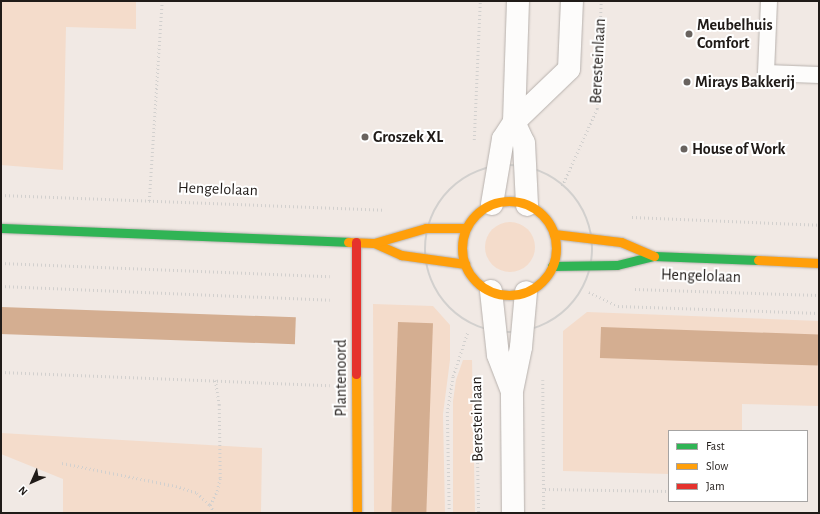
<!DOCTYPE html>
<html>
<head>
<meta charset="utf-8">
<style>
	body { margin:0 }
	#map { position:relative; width:820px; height:514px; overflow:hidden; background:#f1e9e4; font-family:"Alegreya Sans",sans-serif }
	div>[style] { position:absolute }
	.green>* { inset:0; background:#f4dccb }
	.round { border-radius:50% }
	.water>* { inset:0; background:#d4ae91; transform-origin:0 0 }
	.path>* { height:2.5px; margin-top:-1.25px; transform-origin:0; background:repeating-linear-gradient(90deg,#d2d0ce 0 1px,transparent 0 4px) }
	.path>.ring { margin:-1.25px; padding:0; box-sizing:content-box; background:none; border:2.5px solid #d2d0ce; border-radius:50% }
	.roads { filter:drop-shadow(0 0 1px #b7b1ad) drop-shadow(0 0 1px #b7b1ad) }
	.lane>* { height:16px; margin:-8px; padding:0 8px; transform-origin:8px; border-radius:8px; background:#fdfcfb }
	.street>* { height:22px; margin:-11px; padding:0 11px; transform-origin:11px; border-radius:11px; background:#fdfcfb }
	.fast>* { height:9px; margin:-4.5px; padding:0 4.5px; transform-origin:4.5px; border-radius:4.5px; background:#30b455 }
	.slow>* { height:9px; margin:-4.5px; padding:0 4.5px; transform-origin:4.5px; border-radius:4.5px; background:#ff9f0a }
	.slow>.ring { margin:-4.5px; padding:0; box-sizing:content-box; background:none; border:9px solid #ff9f0a; border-radius:50% }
	.jam>* { height:9px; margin:-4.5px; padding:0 4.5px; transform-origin:4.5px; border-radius:4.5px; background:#e5322d }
	.dots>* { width:11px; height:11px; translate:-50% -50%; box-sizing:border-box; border:2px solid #fff; border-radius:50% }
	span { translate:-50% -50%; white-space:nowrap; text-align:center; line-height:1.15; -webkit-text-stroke:4px #fff; paint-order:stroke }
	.poi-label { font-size:16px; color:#201b18; font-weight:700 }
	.left { translate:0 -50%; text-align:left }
	.street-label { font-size:16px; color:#201b18 }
	.frame { position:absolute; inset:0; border:2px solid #201b18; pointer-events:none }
	.legend { position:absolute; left:668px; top:430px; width:140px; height:72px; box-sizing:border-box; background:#fff; border:1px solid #a6a4a3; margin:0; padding:5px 7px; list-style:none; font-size:12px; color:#201b18 }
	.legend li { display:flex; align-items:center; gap:8px; height:20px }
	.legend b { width:20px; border:1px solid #a6a4a3 }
	.north { position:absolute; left:12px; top:462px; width:40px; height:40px; -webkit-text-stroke:3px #fff; paint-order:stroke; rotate:225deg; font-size:11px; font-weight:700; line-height:16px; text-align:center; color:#201b18 }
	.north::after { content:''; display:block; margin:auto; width:14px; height:18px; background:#201b18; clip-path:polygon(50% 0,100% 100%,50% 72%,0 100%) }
</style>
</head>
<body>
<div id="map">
	<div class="green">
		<div style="clip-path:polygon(1px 1px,136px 1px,136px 29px,66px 27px,63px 170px,1px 165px)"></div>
		<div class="round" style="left:485px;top:222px;width:50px;height:50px"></div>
		<div style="clip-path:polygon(373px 304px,433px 306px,450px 325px,450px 360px,443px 414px,445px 513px,374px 513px)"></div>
		<div style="clip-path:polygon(587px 312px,819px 321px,819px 406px,742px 404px,742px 431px,669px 431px,669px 474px,563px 471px,563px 331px)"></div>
		<div style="clip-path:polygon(463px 360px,472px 360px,475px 513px,453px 513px,453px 401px,456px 380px)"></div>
		<div style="clip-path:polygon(1px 433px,262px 448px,261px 513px,63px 513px,63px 479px,1px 454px)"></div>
	</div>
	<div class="water">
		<div style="left:1px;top:307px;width:295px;height:27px;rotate:2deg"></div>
		<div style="left:398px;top:322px;width:35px;height:191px;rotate:2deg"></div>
		<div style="left:601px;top:327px;width:218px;height:31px;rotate:2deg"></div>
	</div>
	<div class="path">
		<div style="left:474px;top:140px;width:139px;rotate:-87.5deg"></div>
		<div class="ring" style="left:425px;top:165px;width:165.5px;height:165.5px"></div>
		<div style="left:562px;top:186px;width:85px;rotate:-65.6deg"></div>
		<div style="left:597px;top:109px;width:108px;rotate:-87.9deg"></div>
		<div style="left:1px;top:195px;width:383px;rotate:2.2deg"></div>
		<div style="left:149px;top:201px;width:200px;rotate:-86.3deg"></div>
		<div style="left:632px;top:217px;width:187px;rotate:2.4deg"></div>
		<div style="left:1px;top:263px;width:329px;rotate:2.3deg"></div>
		<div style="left:1px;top:286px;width:329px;rotate:2.4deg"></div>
		<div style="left:635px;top:289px;width:184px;rotate:1.9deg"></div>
		<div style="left:589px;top:292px;width:32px;rotate:26deg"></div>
		<div style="left:618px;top:306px;width:201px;rotate:2deg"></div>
		<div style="left:1px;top:372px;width:329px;rotate:2.3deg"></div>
		<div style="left:476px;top:375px;width:138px;rotate:88.8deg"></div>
		<div style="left:543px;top:380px;width:133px;rotate:89.6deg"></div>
		<div style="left:62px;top:463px;width:116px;rotate:11.4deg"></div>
		<div style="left:176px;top:486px;width:22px;rotate:18deg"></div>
		<div style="left:197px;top:493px;width:18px;rotate:43deg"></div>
		<div style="left:545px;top:489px;width:124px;rotate:0.9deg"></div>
		<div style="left:214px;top:513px;width:9px;rotate:-117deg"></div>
		<div style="left:210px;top:505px;width:16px;rotate:-63deg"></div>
		<div style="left:217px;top:491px;width:13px;rotate:-77deg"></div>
		<div style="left:220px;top:478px;width:73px;rotate:-90.8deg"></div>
		<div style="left:219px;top:405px;width:25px;rotate:-99deg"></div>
		<div style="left:449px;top:513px;width:100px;rotate:-91.1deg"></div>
		<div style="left:447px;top:413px;width:37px;rotate:-81deg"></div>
		<div style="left:453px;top:376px;width:47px;rotate:-71.6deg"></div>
	</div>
	<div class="roads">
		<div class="lane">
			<div style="left:769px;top:1px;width:72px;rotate:92.4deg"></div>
			<div style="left:766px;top:73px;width:53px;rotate:2.2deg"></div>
		</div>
		<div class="street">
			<div style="left:518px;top:1px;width:121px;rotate:91.9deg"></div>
			<div style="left:514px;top:122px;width:23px;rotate:65deg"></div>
			<div style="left:524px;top:143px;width:62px;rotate:87.2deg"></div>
			<div style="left:492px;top:204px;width:66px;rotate:-80.4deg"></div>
			<div style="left:503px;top:139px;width:20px;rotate:-57deg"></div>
			<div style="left:514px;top:122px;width:76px;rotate:-43.9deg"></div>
			<div style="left:569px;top:69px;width:68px;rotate:-87.5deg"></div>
			<div style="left:491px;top:291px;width:64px;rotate:83.8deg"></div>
			<div style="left:498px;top:355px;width:39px;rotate:69deg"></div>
			<div style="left:513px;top:513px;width:122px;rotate:-90.5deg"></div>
			<div style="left:512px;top:391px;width:45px;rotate:-78.4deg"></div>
			<div style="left:521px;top:347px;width:55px;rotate:-84.8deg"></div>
		</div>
		<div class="fast">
			<div style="left:1px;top:228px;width:347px;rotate:2.3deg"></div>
			<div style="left:552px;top:266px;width:65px;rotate:-0.9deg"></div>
			<div style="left:617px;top:265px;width:38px;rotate:-14deg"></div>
			<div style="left:654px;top:256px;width:104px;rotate:2.2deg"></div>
		</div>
		<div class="slow">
			<div class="ring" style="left:462px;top:201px;width:85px;height:85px"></div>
			<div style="left:554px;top:234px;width:67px;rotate:6.8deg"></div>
			<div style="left:621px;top:242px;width:36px;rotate:23deg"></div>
			<div style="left:348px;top:242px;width:26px;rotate:2deg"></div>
			<div style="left:374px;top:243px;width:30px;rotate:24deg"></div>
			<div style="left:401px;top:255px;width:65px;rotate:8deg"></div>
			<div style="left:374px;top:243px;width:54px;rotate:-16.1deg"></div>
			<div style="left:426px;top:228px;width:40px"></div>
			<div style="left:758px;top:260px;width:61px;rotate:2.8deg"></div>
			<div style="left:356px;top:374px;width:139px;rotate:89.6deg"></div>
		</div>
		<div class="jam">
			<div style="left:356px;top:242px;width:132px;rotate:90deg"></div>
		</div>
	</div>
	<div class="dots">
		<div style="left:689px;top:34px;background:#69635f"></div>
		<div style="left:687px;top:82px;background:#69635f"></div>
		<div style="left:365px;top:137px;background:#69635f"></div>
		<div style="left:684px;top:149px;background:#69635f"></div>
	</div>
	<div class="poi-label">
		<span class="left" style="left:697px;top:34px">Meubelhuis<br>Comfort</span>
		<span class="left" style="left:695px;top:82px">Mirays Bakkerij</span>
		<span class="left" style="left:373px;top:137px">Groszek XL</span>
		<span class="left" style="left:692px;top:149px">House of Work</span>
	</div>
	<div class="street-label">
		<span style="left:598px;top:61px;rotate:-87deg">Beresteinlaan</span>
		<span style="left:218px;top:189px;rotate:2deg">Hengelolaan</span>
		<span style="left:701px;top:276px;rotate:2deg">Hengelolaan</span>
		<span style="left:341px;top:378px;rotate:-90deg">Plantenoord</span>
		<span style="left:477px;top:419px;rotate:-91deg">Beresteinlaan</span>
	</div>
	<div class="frame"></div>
	<ul class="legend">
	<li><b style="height:5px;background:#30b455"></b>Fast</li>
	<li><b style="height:5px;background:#ff9f0a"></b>Slow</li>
	<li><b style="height:5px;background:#e5322d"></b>Jam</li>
	</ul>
	<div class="north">N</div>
</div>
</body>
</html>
